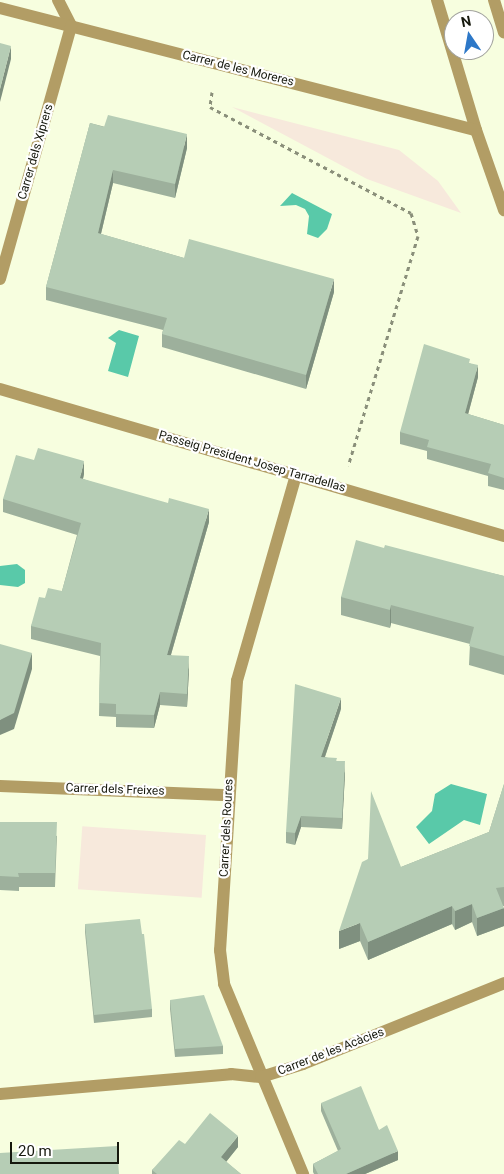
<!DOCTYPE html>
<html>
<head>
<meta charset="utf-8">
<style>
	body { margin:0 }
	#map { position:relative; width:504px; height:1174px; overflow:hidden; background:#f7fedf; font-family:Roboto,sans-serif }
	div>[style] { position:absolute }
	.green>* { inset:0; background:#f7e9dc; transform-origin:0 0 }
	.water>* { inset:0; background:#59c9a9 }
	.path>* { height:3px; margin-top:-1.5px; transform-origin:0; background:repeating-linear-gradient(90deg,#8a8f7a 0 4px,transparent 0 8px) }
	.minor>* { height:12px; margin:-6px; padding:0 6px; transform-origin:6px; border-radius:6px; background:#b29d65 }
	.wall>* { inset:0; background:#9db09c }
	.shaded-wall>* { inset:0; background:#7f907f }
	.building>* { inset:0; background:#b6cdb5 }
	span { translate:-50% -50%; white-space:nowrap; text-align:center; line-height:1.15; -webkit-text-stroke:4.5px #fff; paint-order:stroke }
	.street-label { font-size:12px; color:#16180d }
	.north { position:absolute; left:444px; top:10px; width:50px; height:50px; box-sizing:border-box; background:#fff; border:1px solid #a2a39e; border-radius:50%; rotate:348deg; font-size:14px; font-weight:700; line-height:20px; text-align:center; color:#16180d }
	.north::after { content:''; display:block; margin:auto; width:18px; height:22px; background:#2d78c8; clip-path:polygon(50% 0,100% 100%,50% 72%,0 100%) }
	.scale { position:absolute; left:10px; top:1142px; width:109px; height:22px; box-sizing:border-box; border:2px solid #16180d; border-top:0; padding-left:6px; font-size:15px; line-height:18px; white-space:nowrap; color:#16180d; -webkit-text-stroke:4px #fff; paint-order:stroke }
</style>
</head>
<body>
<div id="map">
	<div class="green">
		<div style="clip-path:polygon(232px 107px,399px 150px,438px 181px,461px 213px,367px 179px)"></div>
		<div style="left:206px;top:835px;width:63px;height:124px;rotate:94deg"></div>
	</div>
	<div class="water">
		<div style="clip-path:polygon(292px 193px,332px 214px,327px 229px,318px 238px,307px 234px,309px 216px,305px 209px,296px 205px,280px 206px)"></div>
		<div style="clip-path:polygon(119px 330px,139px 336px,128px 377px,108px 371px,116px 343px,108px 338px)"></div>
		<div style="clip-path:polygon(17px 564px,25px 570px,25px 583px,18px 587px,0 585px,0 566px)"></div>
		<div style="clip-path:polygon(451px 784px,487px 794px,480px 825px,464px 820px,429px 844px,416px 827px,432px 811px,435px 794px)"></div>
	</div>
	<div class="path">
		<div style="left:212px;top:92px;width:15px;rotate:98deg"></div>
		<div style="left:210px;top:107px;width:227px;rotate:27.8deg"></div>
		<div style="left:411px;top:213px;width:24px;rotate:73deg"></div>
		<div style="left:418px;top:236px;width:240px;rotate:106.9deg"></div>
	</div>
	<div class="minor">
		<div style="left:58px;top:0;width:29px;rotate:63deg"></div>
		<div style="left:437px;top:0;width:136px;rotate:73.3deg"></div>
		<div style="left:476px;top:130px;width:85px;rotate:70.7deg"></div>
		<div style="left:494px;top:0;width:34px;rotate:73deg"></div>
		<div style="left:0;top:8px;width:491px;rotate:14.4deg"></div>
		<div style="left:0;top:279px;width:263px;rotate:-74.3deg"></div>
		<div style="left:0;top:389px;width:525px;rotate:16.26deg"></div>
		<div style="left:296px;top:475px;width:214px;rotate:106deg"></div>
		<div style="left:237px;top:681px;width:270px;rotate:93.6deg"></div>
		<div style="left:220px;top:950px;width:34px;rotate:83deg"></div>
		<div style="left:224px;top:984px;width:206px;rotate:67.4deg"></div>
		<div style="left:0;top:786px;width:229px;rotate:2.3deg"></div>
		<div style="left:0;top:1094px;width:232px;rotate:-4.9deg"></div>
		<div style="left:231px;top:1074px;width:30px;rotate:6deg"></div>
		<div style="left:261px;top:1077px;width:44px;rotate:-17.2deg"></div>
		<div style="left:303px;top:1064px;width:217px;rotate:-21.9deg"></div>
	</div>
	<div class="wall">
		<div style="clip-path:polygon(90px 123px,187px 148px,175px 198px,113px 183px,101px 234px,184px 258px,334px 292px,306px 389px,162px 347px,162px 334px,163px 330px,46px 300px,46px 287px)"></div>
		<div style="clip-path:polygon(470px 363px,478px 377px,468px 414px,504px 425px,504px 490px,488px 486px,488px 476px,427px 459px,427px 451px,400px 444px,400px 432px)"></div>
		<div style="clip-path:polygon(84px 474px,83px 479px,209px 522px,171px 655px,189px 669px,187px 707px,160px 705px,154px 728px,116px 727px,116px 717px,99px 716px,100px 656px,31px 639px,31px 626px,45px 598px,62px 591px,77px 535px,3px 512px,3px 499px)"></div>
		<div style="clip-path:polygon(384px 548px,504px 576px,504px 675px,469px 665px,470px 644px,391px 623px,390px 628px,341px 615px,341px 597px)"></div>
		<div style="clip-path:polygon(341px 709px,325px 757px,337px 761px,345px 773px,342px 829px,301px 827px,295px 845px,286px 843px,286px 832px)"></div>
		<div style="clip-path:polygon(504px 784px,504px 906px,503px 906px,504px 926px,477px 936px,472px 922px,455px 930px,452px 924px,368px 960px,360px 941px,339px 949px,401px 867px,489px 832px)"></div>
		<div style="clip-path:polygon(0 822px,57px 836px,55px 887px,19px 887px,19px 891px,0 890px)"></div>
		<div style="clip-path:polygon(85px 924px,152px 1009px,152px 1017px,94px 1023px,85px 932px)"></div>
		<div style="clip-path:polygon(170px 1000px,223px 1046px,223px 1054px,175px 1057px,170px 1009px)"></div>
		<div style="clip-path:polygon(321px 1103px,379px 1130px,398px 1160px,365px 1174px,314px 1174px,313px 1172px,313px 1164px,338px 1151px,321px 1111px)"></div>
		<div style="clip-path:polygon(185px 1144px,238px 1147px,226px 1162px,241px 1174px,152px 1174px,152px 1170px)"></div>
	</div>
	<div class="shaded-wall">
		<div style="clip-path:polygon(11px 46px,11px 59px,0 102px,0 89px)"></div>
		<div style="clip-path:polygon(187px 134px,187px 148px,175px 198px,175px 184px)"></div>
		<div style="clip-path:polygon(113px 170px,113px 183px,98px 246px,98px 233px)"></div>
		<div style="clip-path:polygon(334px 279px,334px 292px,306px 389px,306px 375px)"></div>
		<div style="clip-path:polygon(478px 365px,478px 377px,465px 426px,465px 413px)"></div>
		<div style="clip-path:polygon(84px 461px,84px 474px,80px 491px,80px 478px)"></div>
		<div style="clip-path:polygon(209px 509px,209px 522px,167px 668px,167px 655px)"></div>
		<div style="clip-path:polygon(391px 605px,391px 623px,390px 628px,390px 610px)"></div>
		<div style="clip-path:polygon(32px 653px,32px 669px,14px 729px,0 735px,0 720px)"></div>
		<div style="clip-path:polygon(189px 656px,189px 669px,187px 707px,187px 694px)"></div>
		<div style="clip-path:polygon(160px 692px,160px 705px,154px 728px,154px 715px)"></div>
		<div style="clip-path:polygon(341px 698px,341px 709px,321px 768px,321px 757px)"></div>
		<div style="clip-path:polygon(345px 761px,345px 773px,342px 829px,342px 818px)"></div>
		<div style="clip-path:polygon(301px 816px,301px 827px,295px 845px,295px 833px)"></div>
		<div style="clip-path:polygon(472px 904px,472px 922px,455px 930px,455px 911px)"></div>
		<div style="clip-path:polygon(452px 906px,452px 924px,368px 960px,368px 942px)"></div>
		<div style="clip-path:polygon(504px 908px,504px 926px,477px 936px,477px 918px)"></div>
		<div style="clip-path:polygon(360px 923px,360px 941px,339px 949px,339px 931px)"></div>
		<div style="clip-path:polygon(238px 1136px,238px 1147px,221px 1168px,221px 1157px)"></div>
		<div style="clip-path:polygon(398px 1151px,398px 1160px,365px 1174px,346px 1174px)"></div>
	</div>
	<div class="building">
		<div style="clip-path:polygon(0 43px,11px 46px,0 89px)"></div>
		<div style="clip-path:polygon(108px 115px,187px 134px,175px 184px,113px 170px,98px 233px,184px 258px,189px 239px,334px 279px,306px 375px,162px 334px,167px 318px,46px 287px,90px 123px,104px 127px)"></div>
		<div style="clip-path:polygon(424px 344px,470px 359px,469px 363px,478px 365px,465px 413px,504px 425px,504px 478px,488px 473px,491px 464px,427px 447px,429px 440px,400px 432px)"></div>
		<div style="clip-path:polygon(38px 448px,84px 461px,80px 478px,168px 503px,169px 498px,209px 509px,167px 655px,189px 656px,187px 694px,160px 692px,154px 715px,116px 714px,116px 704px,99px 703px,101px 643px,31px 626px,39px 597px,45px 598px,48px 588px,62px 591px,81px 523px,3px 499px,16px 455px,34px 460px)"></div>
		<div style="clip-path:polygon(356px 540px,384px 548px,385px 545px,504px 576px,504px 656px,469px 646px,474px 627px,391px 605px,390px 610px,341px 597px)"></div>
		<div style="clip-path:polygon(0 644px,32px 653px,14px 713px,0 720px)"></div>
		<div style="clip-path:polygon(295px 684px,341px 698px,321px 757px,337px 758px,336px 761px,345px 761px,342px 818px,301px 816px,295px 833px,286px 832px)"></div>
		<div style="clip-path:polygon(504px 784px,504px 887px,496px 888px,504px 908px,477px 918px,472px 904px,455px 911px,452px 906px,368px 942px,360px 923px,339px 931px,362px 862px,368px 859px,371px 791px,401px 867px,489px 832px)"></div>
		<div style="clip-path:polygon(0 822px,57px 822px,55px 873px,18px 873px,19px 877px,0 876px)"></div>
		<div style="clip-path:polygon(140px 919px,142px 934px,144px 934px,152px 1009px,94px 1015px,85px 924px)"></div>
		<div style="clip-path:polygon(204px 995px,223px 1046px,175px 1049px,170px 1000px)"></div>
		<div style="clip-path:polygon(361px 1086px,379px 1130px,387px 1125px,398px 1151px,346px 1174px,318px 1174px,313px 1164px,341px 1149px,321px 1103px)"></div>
		<div style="clip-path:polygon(210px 1113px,238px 1136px,221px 1157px,241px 1174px,157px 1174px,152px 1170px,179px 1140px,185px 1144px)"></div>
		<div style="clip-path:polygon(117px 1146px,119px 1174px,0 1174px,0 1153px)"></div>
	</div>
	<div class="street-label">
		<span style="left:238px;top:69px;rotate:14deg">Carrer de les Moreres</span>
		<span style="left:36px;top:152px;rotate:-74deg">Carrer dels Xiprers</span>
		<span style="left:252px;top:462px;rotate:16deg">Passeig President Josep Tarradellas</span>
		<span style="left:115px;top:790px;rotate:2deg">Carrer dels Freixes</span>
		<span style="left:227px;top:828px;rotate:-87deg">Carrer dels Roures</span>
		<span style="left:331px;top:1052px;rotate:-21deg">Carrer de les Acàcies</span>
	</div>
	<div class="north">N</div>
	<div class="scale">20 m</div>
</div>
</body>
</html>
